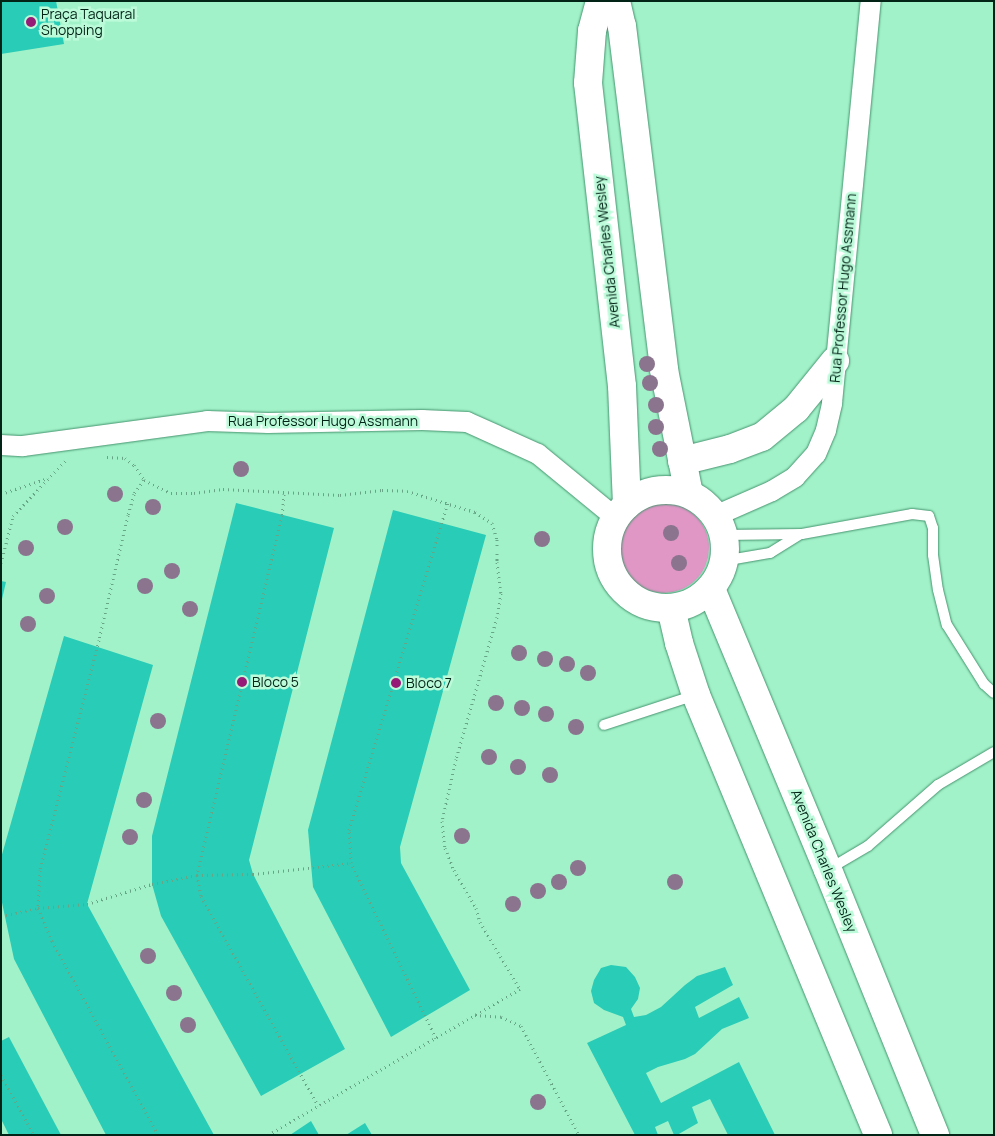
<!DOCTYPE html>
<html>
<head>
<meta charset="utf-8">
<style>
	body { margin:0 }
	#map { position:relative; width:995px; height:1136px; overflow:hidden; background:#a2f2c9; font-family:Manrope,sans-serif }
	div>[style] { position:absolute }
	.green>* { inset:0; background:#e197c6 }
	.round { border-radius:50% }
	.building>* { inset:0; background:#29ccb7 }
	.path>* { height:3px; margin-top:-1.5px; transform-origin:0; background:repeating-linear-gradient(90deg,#66a586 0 1px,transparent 0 5px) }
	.roads { filter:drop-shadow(0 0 1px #45946f) drop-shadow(0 0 1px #45946f) }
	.lane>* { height:10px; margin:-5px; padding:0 5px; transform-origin:5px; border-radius:5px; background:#fff }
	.street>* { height:20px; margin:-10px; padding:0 10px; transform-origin:10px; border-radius:10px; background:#fff }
	.secondary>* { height:28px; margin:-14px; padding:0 14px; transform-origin:14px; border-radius:14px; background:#fff }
	.secondary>.ring { margin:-14px; padding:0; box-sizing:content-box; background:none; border:28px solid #fff; border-radius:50% }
	.trees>* { width:16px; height:16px; margin:-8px; border-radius:50%; background:#8b748e }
	.dots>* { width:14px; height:14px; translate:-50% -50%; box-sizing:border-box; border:2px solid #bcfbda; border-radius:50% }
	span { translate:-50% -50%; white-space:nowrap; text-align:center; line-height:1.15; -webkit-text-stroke:5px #bcfbda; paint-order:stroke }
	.poi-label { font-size:14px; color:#022416 }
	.left { translate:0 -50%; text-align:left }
	.street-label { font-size:14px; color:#022416 }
	.frame { position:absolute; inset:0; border:2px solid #022416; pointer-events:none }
</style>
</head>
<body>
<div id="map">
	<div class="green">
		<div class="round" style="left:619px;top:503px;width:90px;height:90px"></div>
	</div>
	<div class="building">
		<div style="clip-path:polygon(1px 1px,56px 1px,64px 44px,1px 54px)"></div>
		<div style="clip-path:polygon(236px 503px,334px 528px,249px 860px,253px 874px,345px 1049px,261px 1096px,161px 916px,152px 884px,152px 836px)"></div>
		<div style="clip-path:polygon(393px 510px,486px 535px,400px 847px,401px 863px,470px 990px,391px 1037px,313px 887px,308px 830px)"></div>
		<div style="clip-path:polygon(1px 581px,6px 582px,2px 599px,1px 599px)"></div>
		<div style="clip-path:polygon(64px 636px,153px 665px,87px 904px,214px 1135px,106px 1135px,14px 959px,1px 898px,1px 858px)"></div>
		<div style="clip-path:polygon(611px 965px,626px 967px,635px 977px,640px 988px,638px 999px,631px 1009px,634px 1017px,646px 1015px,661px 1007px,685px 985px,697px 976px,725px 967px,733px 985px,695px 1007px,699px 1018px,739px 997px,749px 1018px,722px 1029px,695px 1054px,685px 1059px,658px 1067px,646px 1073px,661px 1103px,739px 1062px,775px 1135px,728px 1135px,710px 1099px,692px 1107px,698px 1123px,677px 1135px,674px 1135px,668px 1121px,655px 1127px,658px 1135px,635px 1135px,587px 1043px,626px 1025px,623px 1017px,604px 1010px,594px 1003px,591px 991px,594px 980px,601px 968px)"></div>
		<div style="clip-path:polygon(9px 1037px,61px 1135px,9px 1135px,1px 1119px,1px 1041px)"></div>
		<div style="clip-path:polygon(311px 1121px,319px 1135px,290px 1135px)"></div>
		<div style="clip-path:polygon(365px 1123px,372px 1135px,346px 1135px)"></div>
	</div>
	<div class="path">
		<div style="left:107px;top:457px;width:18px;rotate:3deg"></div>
		<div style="left:125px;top:458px;width:11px;rotate:38deg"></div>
		<div style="left:134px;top:465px;width:18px;rotate:56deg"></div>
		<div style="left:144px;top:480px;width:17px;rotate:126deg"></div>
		<div style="left:134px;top:494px;width:22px;rotate:106deg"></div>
		<div style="left:128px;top:515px;width:128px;rotate:103.1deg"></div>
		<div style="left:99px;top:640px;width:237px;rotate:104.4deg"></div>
		<div style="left:40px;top:870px;width:38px;rotate:93deg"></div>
		<div style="left:38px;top:908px;width:36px;rotate:67deg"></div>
		<div style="left:52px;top:941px;width:221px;rotate:61.3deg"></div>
		<div style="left:144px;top:480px;width:30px;rotate:26deg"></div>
		<div style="left:171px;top:493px;width:23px"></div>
		<div style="left:194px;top:493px;width:29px;rotate:-8deg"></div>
		<div style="left:223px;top:489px;width:117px;rotate:2.9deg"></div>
		<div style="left:340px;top:495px;width:42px;rotate:-6.8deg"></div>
		<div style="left:382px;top:490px;width:25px;rotate:2deg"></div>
		<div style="left:407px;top:491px;width:71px;rotate:17.2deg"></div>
		<div style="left:475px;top:512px;width:20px;rotate:33deg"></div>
		<div style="left:492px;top:523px;width:17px;rotate:73deg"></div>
		<div style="left:497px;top:539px;width:23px;rotate:90deg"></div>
		<div style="left:497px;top:562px;width:31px;rotate:83deg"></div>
		<div style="left:501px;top:593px;width:24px;rotate:99deg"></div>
		<div style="left:497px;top:617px;width:148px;rotate:106.1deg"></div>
		<div style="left:456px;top:759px;width:64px;rotate:102.7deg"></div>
		<div style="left:442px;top:821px;width:27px;rotate:84deg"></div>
		<div style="left:445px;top:848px;width:24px;rotate:68deg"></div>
		<div style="left:454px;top:870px;width:44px;rotate:59.9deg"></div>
		<div style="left:476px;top:908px;width:15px;rotate:74deg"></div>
		<div style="left:480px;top:922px;width:78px;rotate:59.2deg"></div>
		<div style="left:520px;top:989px;width:52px;rotate:150deg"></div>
		<div style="left:1px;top:494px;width:50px;rotate:-18.8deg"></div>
		<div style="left:284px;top:494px;width:21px;rotate:95deg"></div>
		<div style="left:282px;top:515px;width:370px;rotate:103.3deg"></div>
		<div style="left:197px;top:875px;width:21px;rotate:79deg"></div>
		<div style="left:201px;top:896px;width:240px;rotate:60.8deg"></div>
		<div style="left:1px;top:563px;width:49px;rotate:-75.7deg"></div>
		<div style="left:13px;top:516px;width:76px;rotate:-46.6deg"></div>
		<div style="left:1px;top:916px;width:38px;rotate:-12deg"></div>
		<div style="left:38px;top:908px;width:49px;rotate:-4.7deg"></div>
		<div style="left:87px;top:904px;width:68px;rotate:-17.1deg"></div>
		<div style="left:152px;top:884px;width:46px;rotate:-11.3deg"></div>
		<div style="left:197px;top:875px;width:56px;rotate:-1deg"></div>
		<div style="left:253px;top:874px;width:99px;rotate:-6.4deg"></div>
		<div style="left:436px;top:1038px;width:195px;rotate:-115.9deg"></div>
		<div style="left:351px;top:863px;width:33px;rotate:-93deg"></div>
		<div style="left:349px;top:830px;width:342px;rotate:-73.2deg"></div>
		<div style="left:1px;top:1075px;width:68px;rotate:61.2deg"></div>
		<div style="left:268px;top:1135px;width:239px;rotate:-30.1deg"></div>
		<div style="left:475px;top:1015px;width:26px;rotate:4deg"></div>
		<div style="left:501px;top:1017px;width:22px;rotate:24deg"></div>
		<div style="left:521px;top:1026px;width:123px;rotate:62deg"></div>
	</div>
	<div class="roads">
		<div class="lane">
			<div style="left:723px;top:535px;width:79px;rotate:-0.7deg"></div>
			<div style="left:802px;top:534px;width:112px;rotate:-10.3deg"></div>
			<div style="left:912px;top:514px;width:17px;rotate:7deg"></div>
			<div style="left:929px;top:516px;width:13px;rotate:72deg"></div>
			<div style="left:933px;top:528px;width:27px;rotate:90deg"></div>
			<div style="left:933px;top:555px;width:35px;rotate:82deg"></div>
			<div style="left:938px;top:590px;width:36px;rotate:76deg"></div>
			<div style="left:947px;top:625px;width:70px;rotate:57.9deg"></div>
			<div style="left:984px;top:684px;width:13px;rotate:42deg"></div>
			<div style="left:723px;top:561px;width:48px;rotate:-9.7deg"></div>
			<div style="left:770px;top:553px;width:36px;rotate:-32deg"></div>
			<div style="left:604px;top:725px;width:96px;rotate:-18.2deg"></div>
			<div style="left:829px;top:869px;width:45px;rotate:-30.5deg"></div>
			<div style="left:868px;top:846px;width:93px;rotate:-41.1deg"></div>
			<div style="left:938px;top:785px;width:65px;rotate:-30.5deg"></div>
		</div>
		<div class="street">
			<div style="left:1px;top:445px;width:22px;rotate:3deg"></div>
			<div style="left:23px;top:446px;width:186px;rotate:-7.7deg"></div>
			<div style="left:207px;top:421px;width:61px;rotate:1.9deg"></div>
			<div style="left:268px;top:423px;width:154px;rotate:-1.1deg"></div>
			<div style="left:422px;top:420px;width:45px;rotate:2.5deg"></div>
			<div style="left:467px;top:422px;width:78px;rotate:24.3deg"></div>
			<div style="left:538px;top:454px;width:101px;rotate:39.4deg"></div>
			<div style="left:715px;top:516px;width:62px;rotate:-23.7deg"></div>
			<div style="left:772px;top:491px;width:27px;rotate:-31deg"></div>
			<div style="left:795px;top:477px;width:31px;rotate:-48deg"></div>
			<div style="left:816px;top:454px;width:26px;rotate:-67deg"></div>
			<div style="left:826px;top:430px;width:28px;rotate:-77deg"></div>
			<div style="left:832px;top:403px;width:404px;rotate:-84.5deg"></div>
		</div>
		<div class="secondary">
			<div style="left:600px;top:1px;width:31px;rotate:105deg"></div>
			<div style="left:592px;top:31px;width:52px;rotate:94.4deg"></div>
			<div style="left:588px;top:83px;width:305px;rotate:83.6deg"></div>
			<div style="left:622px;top:386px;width:119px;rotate:87.6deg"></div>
			<div style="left:616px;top:1px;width:26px;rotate:77deg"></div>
			<div style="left:622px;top:26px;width:347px;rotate:83deg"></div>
			<div style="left:664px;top:370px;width:126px;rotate:78.6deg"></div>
			<div style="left:682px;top:461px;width:49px;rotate:-14deg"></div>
			<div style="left:730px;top:449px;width:34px;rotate:-21deg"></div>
			<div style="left:762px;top:437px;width:44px;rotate:-39.5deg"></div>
			<div style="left:796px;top:409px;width:62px;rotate:-50.9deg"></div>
			<div class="ring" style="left:607px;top:490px;width:90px;height:90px"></div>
			<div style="left:711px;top:589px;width:304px;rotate:67.4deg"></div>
			<div style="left:828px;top:870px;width:286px;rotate:68deg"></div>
			<div style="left:671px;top:608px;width:36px;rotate:77deg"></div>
			<div style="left:679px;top:643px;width:55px;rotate:71.9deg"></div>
			<div style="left:696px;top:695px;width:476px;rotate:67.5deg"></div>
		</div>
	</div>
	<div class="trees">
		<div style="left:647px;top:364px"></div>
		<div style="left:650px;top:383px"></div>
		<div style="left:656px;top:405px"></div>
		<div style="left:656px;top:427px"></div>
		<div style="left:660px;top:449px"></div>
		<div style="left:241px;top:469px"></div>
		<div style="left:115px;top:494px"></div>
		<div style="left:153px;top:507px"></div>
		<div style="left:65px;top:527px"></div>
		<div style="left:671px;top:533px"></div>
		<div style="left:542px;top:539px"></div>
		<div style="left:26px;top:548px"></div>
		<div style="left:679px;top:563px"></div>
		<div style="left:172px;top:571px"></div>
		<div style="left:145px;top:586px"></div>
		<div style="left:47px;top:596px"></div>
		<div style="left:190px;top:609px"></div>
		<div style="left:28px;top:624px"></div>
		<div style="left:519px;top:653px"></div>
		<div style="left:545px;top:659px"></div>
		<div style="left:567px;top:664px"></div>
		<div style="left:588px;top:673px"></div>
		<div style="left:496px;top:703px"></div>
		<div style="left:522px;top:708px"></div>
		<div style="left:546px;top:714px"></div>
		<div style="left:158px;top:721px"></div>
		<div style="left:576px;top:727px"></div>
		<div style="left:489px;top:757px"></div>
		<div style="left:518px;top:767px"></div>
		<div style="left:550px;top:775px"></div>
		<div style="left:144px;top:800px"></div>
		<div style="left:462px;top:836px"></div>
		<div style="left:130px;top:837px"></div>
		<div style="left:578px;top:868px"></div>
		<div style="left:559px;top:882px"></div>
		<div style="left:675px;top:882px"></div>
		<div style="left:538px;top:891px"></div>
		<div style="left:513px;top:904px"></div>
		<div style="left:148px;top:956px"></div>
		<div style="left:174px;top:993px"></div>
		<div style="left:188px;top:1025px"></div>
		<div style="left:538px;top:1102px"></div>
	</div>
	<div class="dots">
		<div style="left:31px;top:22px;background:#961b76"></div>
		<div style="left:242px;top:682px;background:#961b76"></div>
		<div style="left:396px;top:683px;background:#961b76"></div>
	</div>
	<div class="poi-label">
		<span class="left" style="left:41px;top:22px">Praça Taquaral<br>Shopping</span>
		<span class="left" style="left:252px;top:682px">Bloco 5</span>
		<span class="left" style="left:406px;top:683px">Bloco 7</span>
	</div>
	<div class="street-label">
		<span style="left:607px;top:252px;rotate:-96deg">Avenida Charles Wesley</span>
		<span style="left:843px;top:288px;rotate:-85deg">Rua Professor Hugo Assmann</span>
		<span style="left:323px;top:421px">Rua Professor Hugo Assmann</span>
		<span style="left:824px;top:861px;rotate:68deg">Avenida Charles Wesley</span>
	</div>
	<div class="frame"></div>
</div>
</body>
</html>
